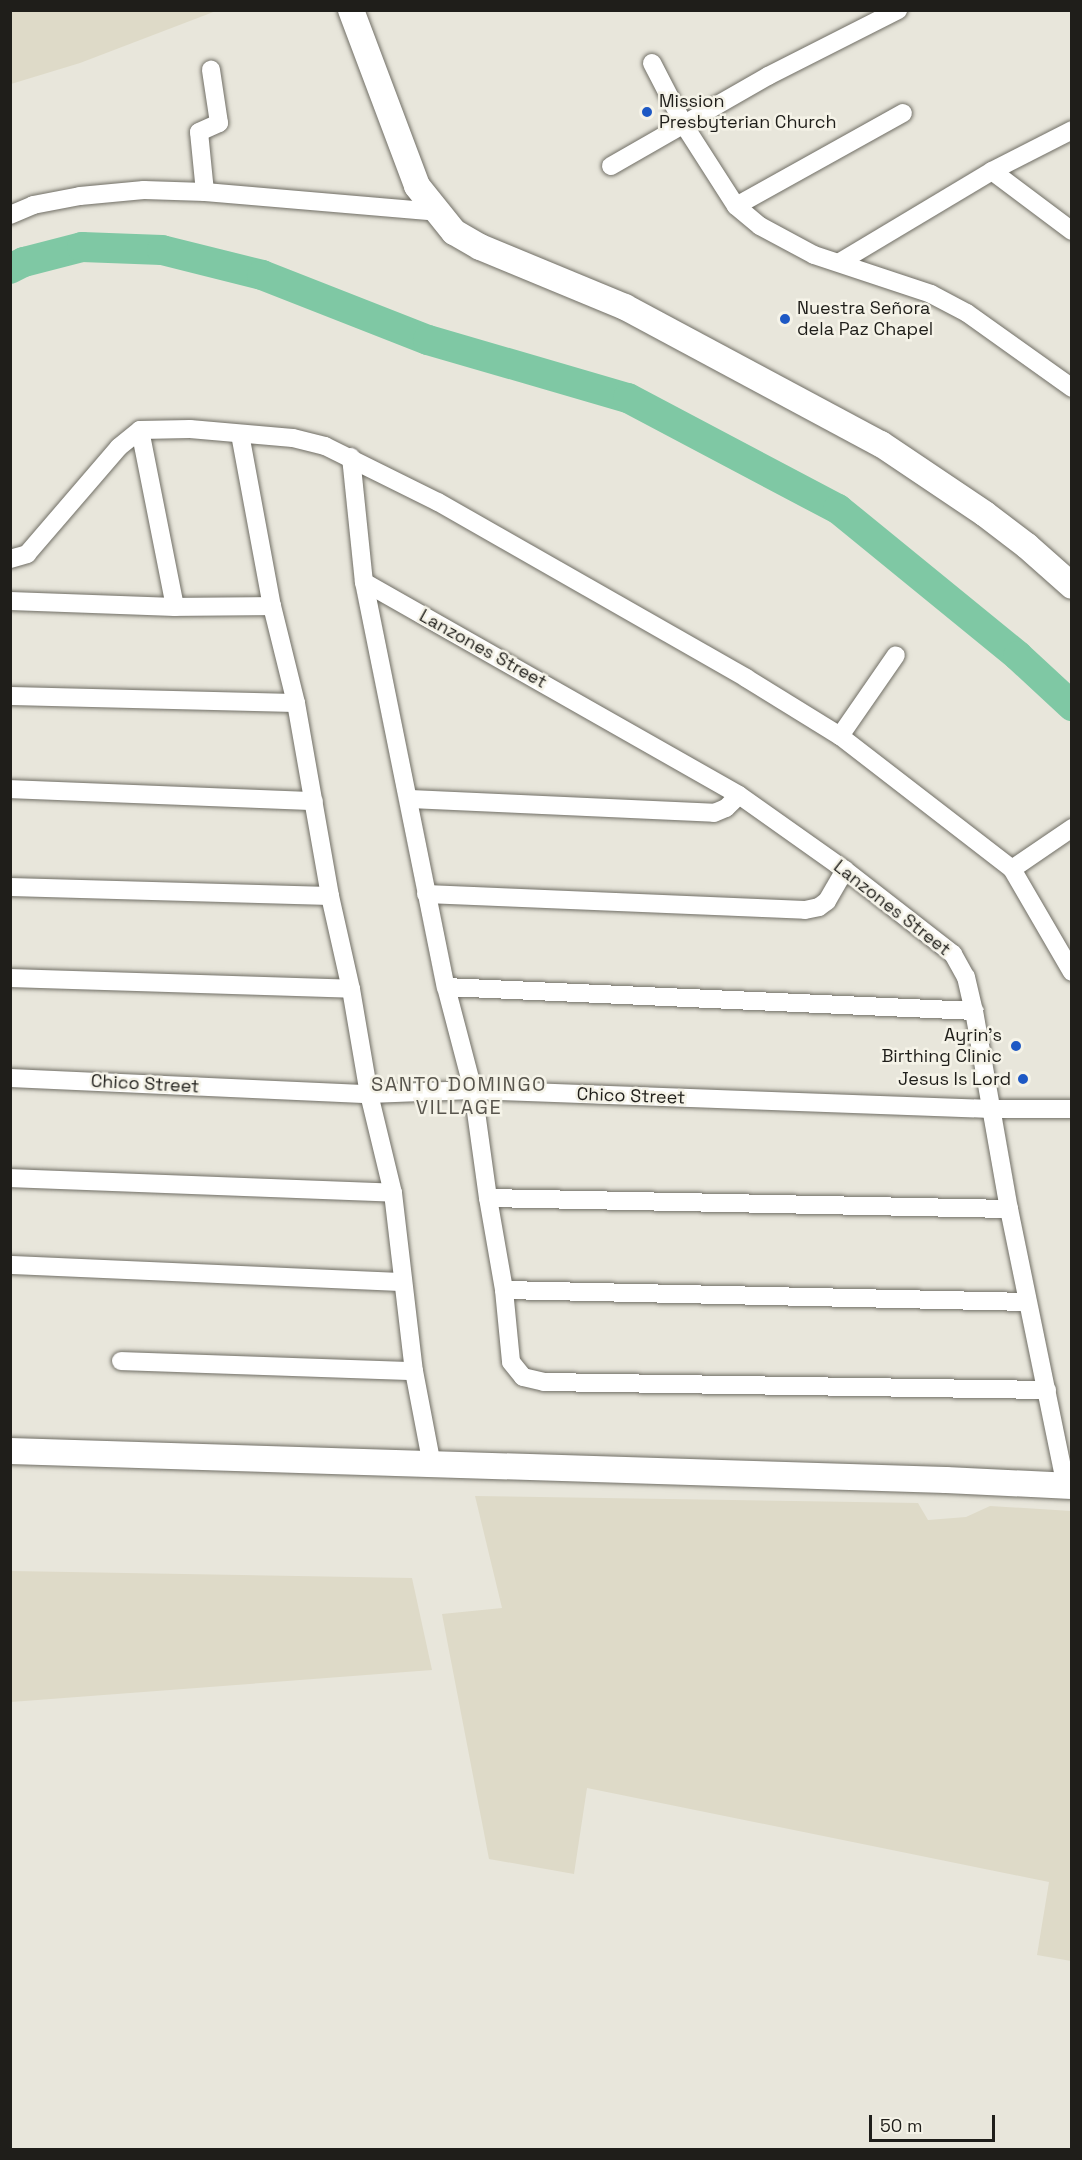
<!DOCTYPE html>
<html>
<head>
<meta charset="utf-8">
<style>
	body { margin:0 }
	#map { position:relative; width:1082px; height:2160px; overflow:hidden; background:#e8e6db; font-family:"Space Grotesk",sans-serif }
	div>[style] { position:absolute }
	.built>* { inset:0; background:#dedac8 }
	.river>* { height:30px; margin:-15px; padding:0 15px; transform-origin:15px; border-radius:15px; background:#7fc8a4 }
	.roads { filter:drop-shadow(0 0 2px #706e65) drop-shadow(0 0 2px #706e65) }
	.street>* { height:18px; margin:-9px; padding:0 9px; transform-origin:9px; border-radius:9px; background:#fff }
	.secondary>* { height:26px; margin:-13px; padding:0 13px; transform-origin:13px; border-radius:13px; background:#fff }
	.dots>* { width:16px; height:16px; translate:-50% -50%; box-sizing:border-box; border:3px solid #f5f3e8; border-radius:50% }
	span { translate:-50% -50%; white-space:nowrap; text-align:center; line-height:1.15; -webkit-text-stroke:5px #f5f3e8; paint-order:stroke }
	.poi-label { font-size:18px; color:#1f1e1a }
	.left { translate:0 -50%; text-align:left }
	.right { translate:-100% -50%; text-align:right }
	.street-label { font-size:18px; color:#1f1e1a }
	.neighbourhood-label { font-size:20px; color:#58554d; letter-spacing:1.5px }
	.frame { position:absolute; inset:0; border:12px solid #1f1e1a; pointer-events:none }
	.scale { position:absolute; left:869px; top:2115px; width:126px; height:27px; box-sizing:border-box; border:3px solid #1f1e1a; border-top:0; padding-left:8px; font-size:18px; line-height:21px; white-space:nowrap; color:#1f1e1a; -webkit-text-stroke:4px #f5f3e8; paint-order:stroke }
</style>
</head>
<body>
<div id="map">
	<div class="built">
		<div style="clip-path:polygon(11px 10px,216px 10px,216px 11px,80px 63px,11px 84px)"></div>
		<div style="clip-path:polygon(475px 1496px,918px 1503px,928px 1520px,966px 1517px,990px 1506px,1071px 1511px,1071px 1961px,1037px 1955px,1049px 1882px,587px 1788px,574px 1874px,489px 1859px,442px 1614px,502px 1608px)"></div>
		<div style="clip-path:polygon(11px 1571px,412px 1578px,432px 1670px,11px 1702px)"></div>
	</div>
	<div class="river">
		<div style="left:10px;top:269px;width:16px;rotate:-27deg"></div>
		<div style="left:24px;top:262px;width:60px;rotate:-14.5deg"></div>
		<div style="left:82px;top:247px;width:80px;rotate:2.1deg"></div>
		<div style="left:162px;top:250px;width:103px;rotate:14deg"></div>
		<div style="left:262px;top:275px;width:178px;rotate:21.4deg"></div>
		<div style="left:428px;top:340px;width:208px;rotate:16.2deg"></div>
		<div style="left:628px;top:398px;width:238px;rotate:27.9deg"></div>
		<div style="left:838px;top:509px;width:232px;rotate:39.2deg"></div>
		<div style="left:1018px;top:656px;width:74px;rotate:42.8deg"></div>
	</div>
	<div class="roads">
		<div class="street">
			<div style="left:652px;top:63px;width:70px;rotate:62.7deg"></div>
			<div style="left:684px;top:125px;width:96px;rotate:57.3deg"></div>
			<div style="left:736px;top:206px;width:31px;rotate:40deg"></div>
			<div style="left:760px;top:226px;width:61px;rotate:28.2deg"></div>
			<div style="left:814px;top:255px;width:123px;rotate:18.4deg"></div>
			<div style="left:931px;top:294px;width:41px;rotate:27.8deg"></div>
			<div style="left:967px;top:313px;width:129px;rotate:35.5deg"></div>
			<div style="left:611px;top:166px;width:181px;rotate:-29.8deg"></div>
			<div style="left:768px;top:76px;width:146px;rotate:-26.9deg"></div>
			<div style="left:992px;top:171px;width:100px;rotate:36.9deg"></div>
			<div style="left:205px;top:192px;width:60px;rotate:-95.7deg"></div>
			<div style="left:199px;top:132px;width:22px;rotate:-24deg"></div>
			<div style="left:219px;top:123px;width:54px;rotate:-98.6deg"></div>
			<div style="left:736px;top:206px;width:191px;rotate:-29.1deg"></div>
			<div style="left:10px;top:215px;width:25px;rotate:-23deg"></div>
			<div style="left:33px;top:205px;width:48px;rotate:-10.8deg"></div>
			<div style="left:80px;top:196px;width:64px;rotate:-5.4deg"></div>
			<div style="left:144px;top:190px;width:61px;rotate:1.9deg"></div>
			<div style="left:205px;top:192px;width:233px;rotate:4.9deg"></div>
			<div style="left:840px;top:262px;width:177px;rotate:-30.9deg"></div>
			<div style="left:992px;top:171px;width:90px;rotate:-27.1deg"></div>
			<div style="left:140px;top:430px;width:180px;rotate:78.8deg"></div>
			<div style="left:240px;top:434px;width:175px;rotate:79.5deg"></div>
			<div style="left:272px;top:606px;width:100px;rotate:76.1deg"></div>
			<div style="left:296px;top:703px;width:196px;rotate:80deg"></div>
			<div style="left:330px;top:896px;width:95px;rotate:77.3deg"></div>
			<div style="left:351px;top:989px;width:107px;rotate:80.3deg"></div>
			<div style="left:369px;top:1094px;width:102px;rotate:76.4deg"></div>
			<div style="left:393px;top:1193px;width:179px;rotate:83.3deg"></div>
			<div style="left:414px;top:1371px;width:96px;rotate:79.2deg"></div>
			<div style="left:351px;top:457px;width:126px;rotate:84.1deg"></div>
			<div style="left:364px;top:582px;width:413px;rotate:78.6deg"></div>
			<div style="left:446px;top:987px;width:106px;rotate:75.3deg"></div>
			<div style="left:473px;top:1090px;width:109px;rotate:82.1deg"></div>
			<div style="left:488px;top:1198px;width:93px;rotate:80.1deg"></div>
			<div style="left:504px;top:1290px;width:72px;rotate:84.4deg"></div>
			<div style="left:511px;top:1362px;width:19px;rotate:51deg"></div>
			<div style="left:523px;top:1377px;width:22px;rotate:13deg"></div>
			<div style="left:544px;top:1382px;width:503px;rotate:0.91deg"></div>
			<div style="left:10px;top:559px;width:18px;rotate:-16deg"></div>
			<div style="left:27px;top:554px;width:141px;rotate:-49.3deg"></div>
			<div style="left:119px;top:447px;width:27px;rotate:-39deg"></div>
			<div style="left:140px;top:430px;width:50px;rotate:-1.1deg"></div>
			<div style="left:190px;top:429px;width:103px;rotate:5deg"></div>
			<div style="left:293px;top:438px;width:33px;rotate:14deg"></div>
			<div style="left:325px;top:446px;width:126px;rotate:26.4deg"></div>
			<div style="left:438px;top:502px;width:355px;rotate:29.7deg"></div>
			<div style="left:746px;top:678px;width:110px;rotate:31.7deg"></div>
			<div style="left:840px;top:736px;width:217px;rotate:37.7deg"></div>
			<div style="left:1012px;top:869px;width:119px;rotate:59.8deg"></div>
			<div style="left:364px;top:582px;width:431px;rotate:29.6deg"></div>
			<div style="left:739px;top:795px;width:130px;rotate:35.3deg"></div>
			<div style="left:845px;top:870px;width:137px;rotate:37.9deg"></div>
			<div style="left:953px;top:954px;width:26px;rotate:61deg"></div>
			<div style="left:966px;top:977px;width:35px;rotate:77deg"></div>
			<div style="left:974px;top:1011px;width:201px;rotate:80deg"></div>
			<div style="left:1009px;top:1209px;width:283px;rotate:78.4deg"></div>
			<div style="left:10px;top:601px;width:165px;rotate:2.1deg"></div>
			<div style="left:175px;top:607px;width:97px;rotate:-0.6deg"></div>
			<div style="left:10px;top:696px;width:286px;rotate:1.4deg"></div>
			<div style="left:840px;top:736px;width:98px;rotate:-55.3deg"></div>
			<div style="left:10px;top:789px;width:304px;rotate:2.3deg"></div>
			<div style="left:410px;top:799px;width:304px;rotate:2.6deg"></div>
			<div style="left:714px;top:813px;width:13px;rotate:-23deg"></div>
			<div style="left:726px;top:808px;width:18px;rotate:-45deg"></div>
			<div style="left:1012px;top:869px;width:73px;rotate:-34.3deg"></div>
			<div style="left:10px;top:887px;width:320px;rotate:1.6deg"></div>
			<div style="left:426px;top:894px;width:379px;rotate:2.4deg"></div>
			<div style="left:805px;top:910px;width:14px;rotate:-12deg"></div>
			<div style="left:819px;top:907px;width:10px;rotate:-37deg"></div>
			<div style="left:827px;top:901px;width:36px;rotate:-60deg"></div>
			<div style="left:10px;top:978px;width:341px;rotate:1.8deg"></div>
			<div style="left:446px;top:987px;width:529px;rotate:2.6deg"></div>
			<div style="left:10px;top:1078px;width:359px;rotate:2.6deg"></div>
			<div style="left:369px;top:1094px;width:104px;rotate:-2.2deg"></div>
			<div style="left:473px;top:1090px;width:518px;rotate:2.1deg"></div>
			<div style="left:991px;top:1109px;width:81px"></div>
			<div style="left:10px;top:1178px;width:383px;rotate:2.2deg"></div>
			<div style="left:488px;top:1198px;width:521px;rotate:1.21deg"></div>
			<div style="left:10px;top:1265px;width:393px;rotate:2.5deg"></div>
			<div style="left:504px;top:1290px;width:523px;rotate:1.31deg"></div>
			<div style="left:121px;top:1361px;width:293px;rotate:2deg"></div>
		</div>
		<div class="secondary">
			<div style="left:351px;top:10px;width:188px;rotate:69.4deg"></div>
			<div style="left:417px;top:186px;width:59px;rotate:51.2deg"></div>
			<div style="left:454px;top:232px;width:30px;rotate:30deg"></div>
			<div style="left:480px;top:247px;width:157px;rotate:22.5deg"></div>
			<div style="left:625px;top:307px;width:290px;rotate:28.2deg"></div>
			<div style="left:881px;top:444px;width:125px;rotate:33.9deg"></div>
			<div style="left:985px;top:514px;width:53px;rotate:37.3deg"></div>
			<div style="left:1027px;top:546px;width:60px;rotate:41.6deg"></div>
			<div style="left:10px;top:1451px;width:936px;rotate:1.77deg"></div>
			<div style="left:946px;top:1480px;width:126px;rotate:2.7deg"></div>
		</div>
	</div>
	<div class="dots">
		<div style="left:647px;top:112px;background:#1d58c4"></div>
		<div style="left:785px;top:319px;background:#1d58c4"></div>
		<div style="left:1016px;top:1046px;background:#1d58c4"></div>
		<div style="left:1023px;top:1079px;background:#1d58c4"></div>
	</div>
	<div class="poi-label">
		<span class="left" style="left:659px;top:112px">Mission<br>Presbyterian Church</span>
		<span class="left" style="left:797px;top:319px">Nuestra Señora<br>dela Paz Chapel</span>
		<span class="right" style="left:1002px;top:1046px">Ayrin's<br>Birthing Clinic</span>
		<span class="right" style="left:1011px;top:1079px">Jesus Is Lord</span>
	</div>
	<div class="street-label">
		<span style="left:483px;top:649px;rotate:29deg">Lanzones Street</span>
		<span style="left:892px;top:908px;rotate:38deg">Lanzones Street</span>
		<span style="left:145px;top:1084px;rotate:3deg">Chico Street</span>
		<span style="left:631px;top:1096px;rotate:2deg">Chico Street</span>
	</div>
	<div class="neighbourhood-label">
		<span style="left:459px;top:1096px">SANTO DOMINGO<br>VILLAGE</span>
	</div>
	<div class="frame"></div>
	<div class="scale">50 m</div>
</div>
</body>
</html>
